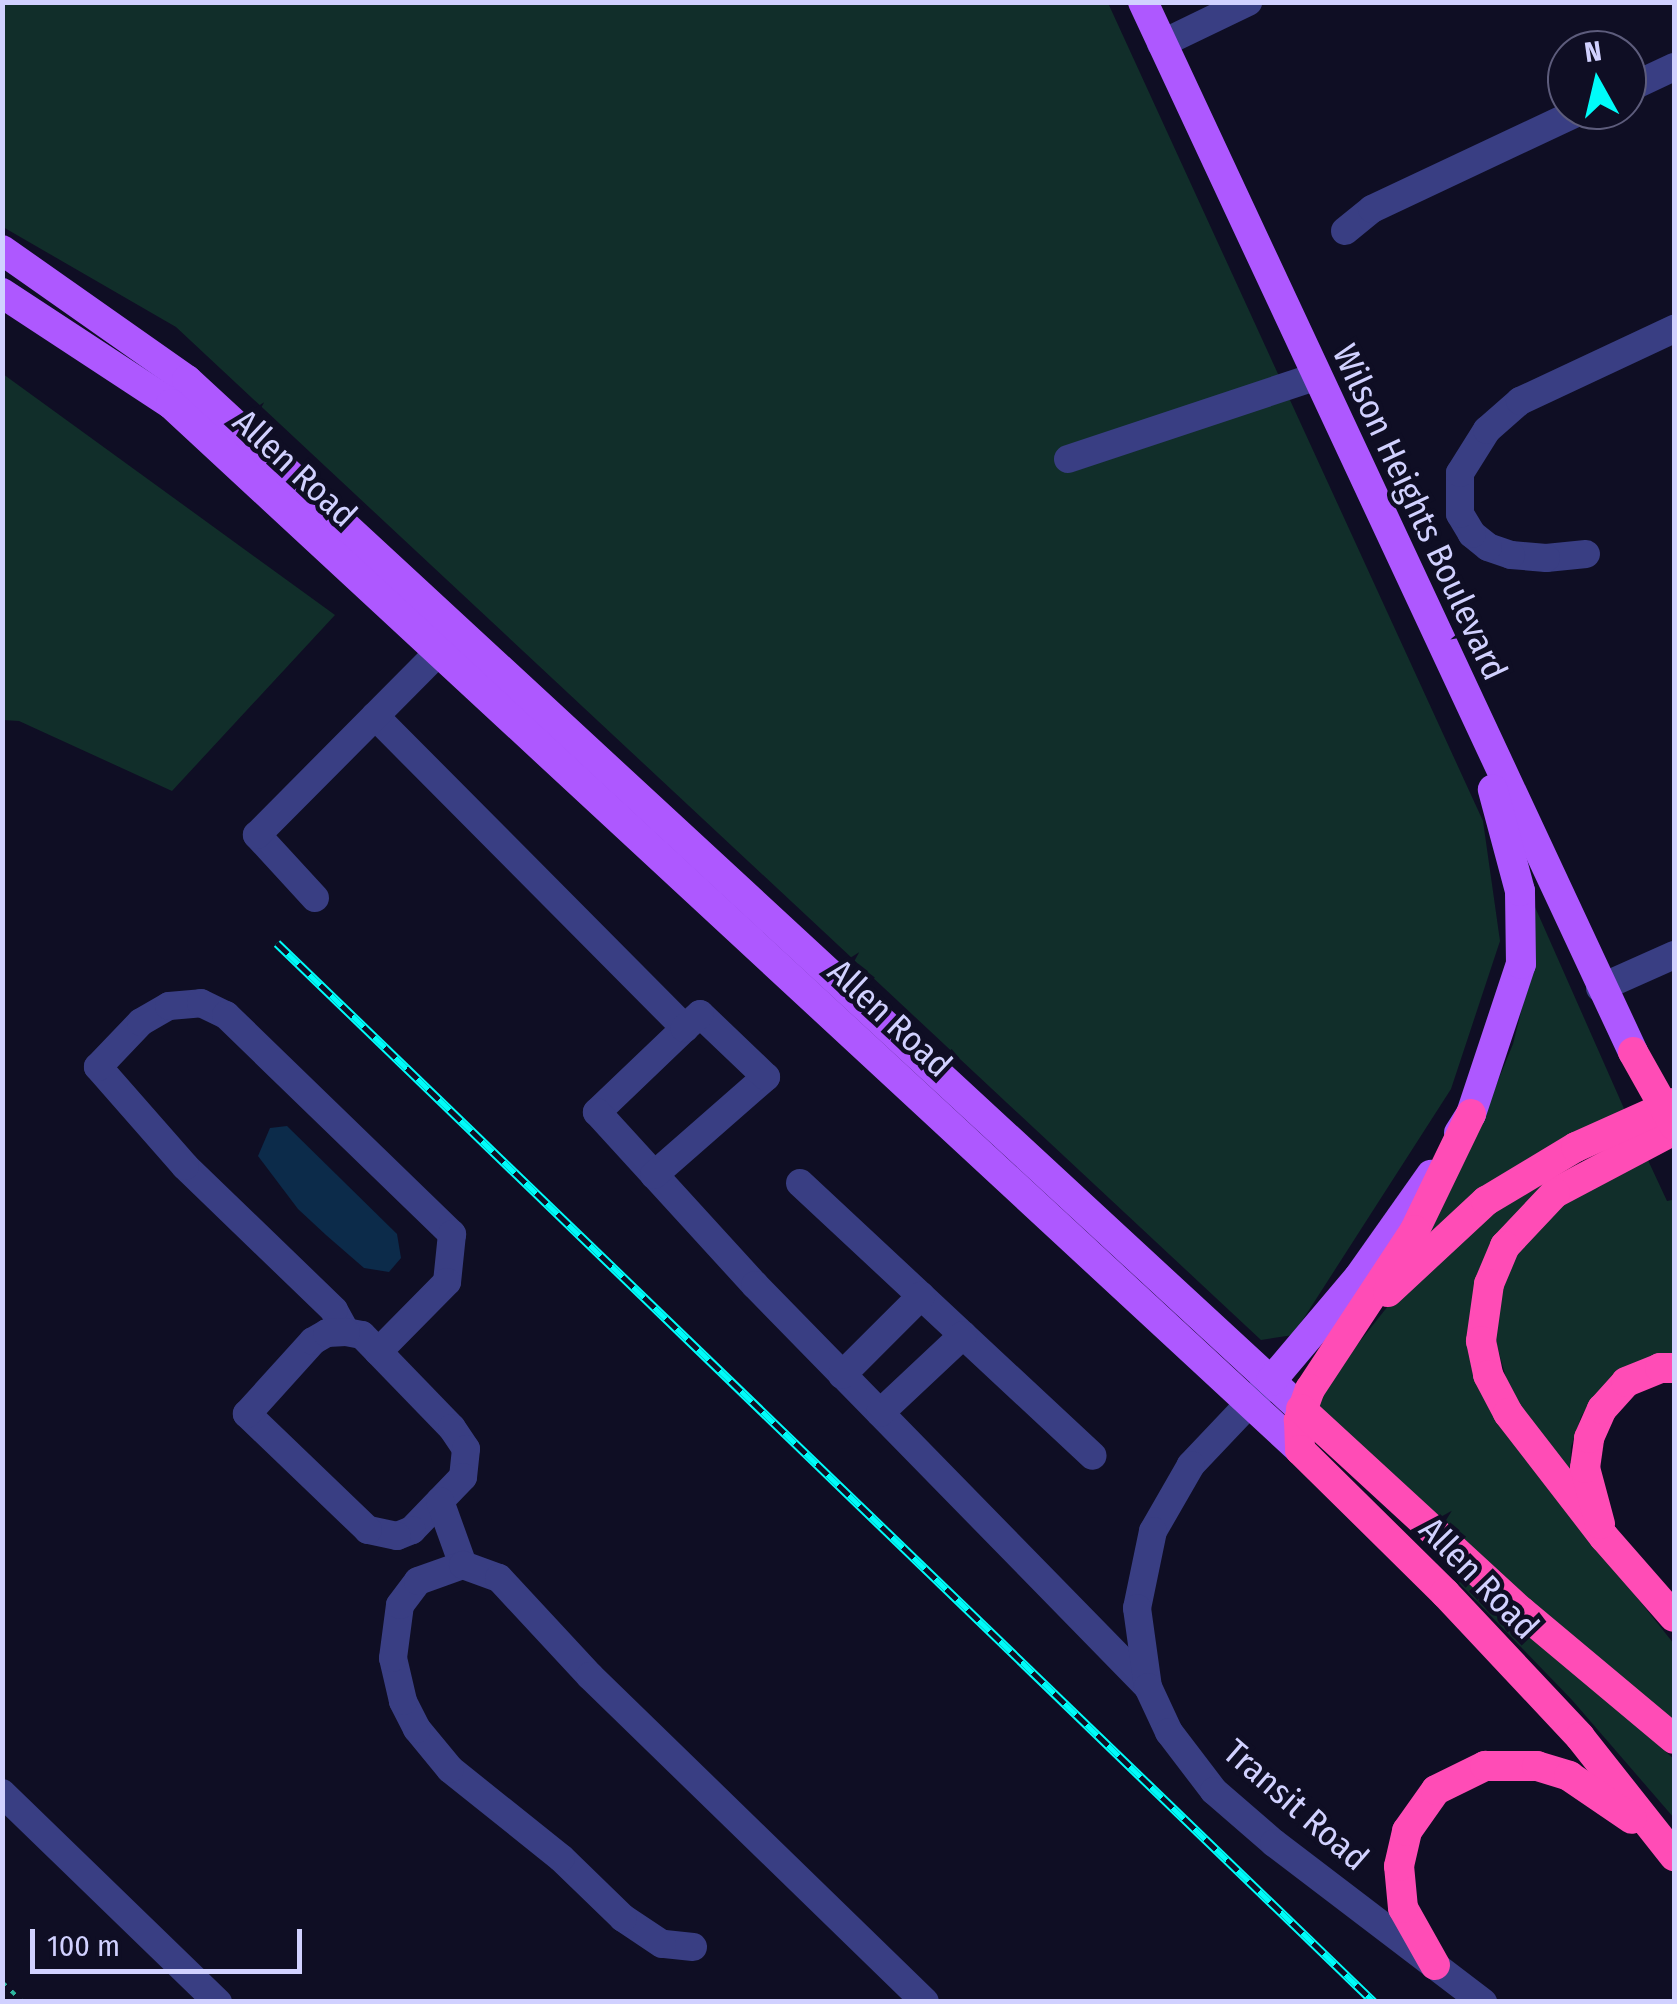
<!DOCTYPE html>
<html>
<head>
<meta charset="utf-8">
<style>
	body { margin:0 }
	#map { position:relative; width:1677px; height:2004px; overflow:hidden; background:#0f0e24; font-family:"Fira Sans Condensed",sans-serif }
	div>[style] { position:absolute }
	.green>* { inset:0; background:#112e2a }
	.water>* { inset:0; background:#0c2b4a }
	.path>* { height:4px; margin-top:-2px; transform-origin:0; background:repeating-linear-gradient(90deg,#2db79f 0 5px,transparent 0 13px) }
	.minor>* { height:28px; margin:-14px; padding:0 14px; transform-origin:14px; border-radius:14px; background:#393e83 }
	.major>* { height:30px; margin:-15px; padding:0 15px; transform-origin:15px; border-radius:15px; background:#ae58ff }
	.highway>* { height:30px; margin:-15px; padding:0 15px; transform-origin:15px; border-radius:15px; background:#ff4cb6 }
	.rail>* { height:9px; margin-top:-4.5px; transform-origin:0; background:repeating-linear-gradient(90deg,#0f0e24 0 15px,#00fcf9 0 30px); box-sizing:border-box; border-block:2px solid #00fcf9 }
	.highway-bridge>* { height:30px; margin:-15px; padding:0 15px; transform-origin:15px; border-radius:15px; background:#ff4cb6 }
	span { translate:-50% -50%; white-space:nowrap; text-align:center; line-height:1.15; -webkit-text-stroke:9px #0f0e24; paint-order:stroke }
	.street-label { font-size:35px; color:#d1d1ff }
	.frame { position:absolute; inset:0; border:5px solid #d1d1ff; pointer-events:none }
	.north { position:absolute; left:1547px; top:30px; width:100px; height:100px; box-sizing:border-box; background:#0f0e24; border:2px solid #5d5c7c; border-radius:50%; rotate:352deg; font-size:28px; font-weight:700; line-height:40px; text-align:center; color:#d1d1ff }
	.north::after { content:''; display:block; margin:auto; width:35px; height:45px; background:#00fcf9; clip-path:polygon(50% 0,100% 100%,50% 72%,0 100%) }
	.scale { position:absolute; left:30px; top:1929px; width:272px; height:45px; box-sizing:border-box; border:5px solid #d1d1ff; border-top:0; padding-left:12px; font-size:30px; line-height:35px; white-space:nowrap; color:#d1d1ff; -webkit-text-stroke:8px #0f0e24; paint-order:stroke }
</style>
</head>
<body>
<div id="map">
	<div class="green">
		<div style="clip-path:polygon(3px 3px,1108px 3px,1483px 821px,1500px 941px,1451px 1089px,1293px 1335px,1261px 1340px,176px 327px,3px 227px)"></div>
		<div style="clip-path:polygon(3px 374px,335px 615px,172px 791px,19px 721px,3px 720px)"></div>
		<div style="clip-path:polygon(1535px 907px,1626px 1113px,1431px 1238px,1424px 1234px,1468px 1154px,1513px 1044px,1527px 988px)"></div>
		<div style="clip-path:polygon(1646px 1156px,1667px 1201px,1672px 1200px,1674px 1206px,1674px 1356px,1594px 1396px,1581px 1417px,1571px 1447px,1570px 1479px,1510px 1392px,1494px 1335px,1495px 1305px,1519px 1246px,1547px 1214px)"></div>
		<div style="clip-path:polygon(1553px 1181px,1503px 1226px,1487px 1254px,1503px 1429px,1674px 1644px,1674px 1722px,1508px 1583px,1318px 1406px,1329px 1380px,1396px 1296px,1516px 1191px)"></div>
		<div style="clip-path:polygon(1464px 1575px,1674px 1759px,1674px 1818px,1572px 1700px,1459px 1583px)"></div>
	</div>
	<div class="water">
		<div style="clip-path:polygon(287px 1126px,397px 1234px,401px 1258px,389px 1272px,364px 1268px,326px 1235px,298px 1209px,258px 1156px,270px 1128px)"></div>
	</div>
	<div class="path">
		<div style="left:2px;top:1982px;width:29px;rotate:44deg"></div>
	</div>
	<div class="minor">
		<div style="left:1161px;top:44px;width:97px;rotate:-25.8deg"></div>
		<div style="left:1627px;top:89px;width:52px;rotate:-25.1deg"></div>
		<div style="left:1345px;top:231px;width:35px;rotate:-39deg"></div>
		<div style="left:1372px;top:209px;width:232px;rotate:-25.2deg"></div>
		<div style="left:1068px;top:459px;width:260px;rotate:-18.4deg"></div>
		<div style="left:1586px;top:554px;width:40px;rotate:174.3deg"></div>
		<div style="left:1546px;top:558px;width:35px;rotate:-175deg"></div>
		<div style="left:1511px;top:555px;width:24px;rotate:-161deg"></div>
		<div style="left:1488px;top:547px;width:21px;rotate:-141deg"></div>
		<div style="left:1472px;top:534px;width:23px;rotate:-121deg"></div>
		<div style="left:1460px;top:514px;width:41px;rotate:-90deg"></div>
		<div style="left:1460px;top:473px;width:51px;rotate:-57.9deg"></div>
		<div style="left:1487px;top:430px;width:44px;rotate:-41.3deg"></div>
		<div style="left:1520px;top:401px;width:170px;rotate:-25.1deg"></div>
		<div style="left:375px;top:716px;width:440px;rotate:45.2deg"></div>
		<div style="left:685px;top:1028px;width:122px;rotate:136.3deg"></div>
		<div style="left:597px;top:1112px;width:234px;rotate:47.6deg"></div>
		<div style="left:755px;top:1285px;width:562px;rotate:45.65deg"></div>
		<div style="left:315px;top:898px;width:86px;rotate:-132.6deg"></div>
		<div style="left:257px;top:835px;width:258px;rotate:-45.2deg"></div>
		<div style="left:1600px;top:988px;width:81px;rotate:-24deg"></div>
		<div style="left:654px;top:1175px;width:149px;rotate:-41.2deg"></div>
		<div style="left:766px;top:1077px;width:91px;rotate:-136.3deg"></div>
		<div style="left:700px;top:1014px;width:21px;rotate:137deg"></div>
		<div style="left:800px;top:1183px;width:400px;rotate:43deg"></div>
		<div style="left:346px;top:1332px;width:25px;rotate:-119deg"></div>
		<div style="left:334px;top:1310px;width:207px;rotate:-136deg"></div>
		<div style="left:185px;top:1166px;width:132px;rotate:-131.3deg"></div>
		<div style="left:98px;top:1067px;width:62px;rotate:-46.3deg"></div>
		<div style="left:141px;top:1022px;width:32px;rotate:-30deg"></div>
		<div style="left:169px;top:1006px;width:32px;rotate:-5deg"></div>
		<div style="left:201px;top:1003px;width:28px;rotate:26deg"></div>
		<div style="left:226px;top:1015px;width:315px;rotate:44.1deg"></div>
		<div style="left:452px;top:1234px;width:48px;rotate:95.9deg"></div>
		<div style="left:447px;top:1282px;width:98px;rotate:134.6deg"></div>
		<div style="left:346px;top:1332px;width:16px;rotate:11deg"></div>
		<div style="left:362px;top:1335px;width:129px;rotate:45.9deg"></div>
		<div style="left:452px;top:1428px;width:25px;rotate:56deg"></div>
		<div style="left:466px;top:1449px;width:28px;rotate:96deg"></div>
		<div style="left:463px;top:1477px;width:74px;rotate:133.9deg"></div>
		<div style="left:412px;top:1530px;width:16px;rotate:158deg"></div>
		<div style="left:397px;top:1536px;width:30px;rotate:-168deg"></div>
		<div style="left:368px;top:1530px;width:168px;rotate:-136.2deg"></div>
		<div style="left:247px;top:1414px;width:98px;rotate:-47.9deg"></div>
		<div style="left:313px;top:1341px;width:16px;rotate:-30deg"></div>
		<div style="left:327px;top:1333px;width:19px;rotate:-3deg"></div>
		<div style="left:842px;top:1375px;width:112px;rotate:-45deg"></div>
		<div style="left:1263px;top:1389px;width:105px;rotate:133.5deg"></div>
		<div style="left:1191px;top:1465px;width:76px;rotate:119.9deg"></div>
		<div style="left:1153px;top:1531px;width:79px;rotate:101.7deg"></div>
		<div style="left:1137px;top:1608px;width:80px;rotate:82.1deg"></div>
		<div style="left:1148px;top:1687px;width:50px;rotate:65deg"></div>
		<div style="left:1169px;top:1732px;width:74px;rotate:52.7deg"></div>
		<div style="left:1214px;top:1791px;width:79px;rotate:40.9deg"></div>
		<div style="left:1274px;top:1843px;width:263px;rotate:37.3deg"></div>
		<div style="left:880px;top:1413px;width:114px;rotate:-43.2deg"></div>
		<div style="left:440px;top:1501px;width:68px;rotate:70.2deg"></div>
		<div style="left:2px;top:1793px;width:301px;rotate:44.1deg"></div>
		<div style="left:693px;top:1947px;width:31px;rotate:-174deg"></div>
		<div style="left:662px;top:1944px;width:47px;rotate:-146.3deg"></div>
		<div style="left:623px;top:1918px;width:86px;rotate:-135.9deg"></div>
		<div style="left:561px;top:1858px;width:142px;rotate:-141.3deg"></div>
		<div style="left:450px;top:1769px;width:52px;rotate:-129.5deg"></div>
		<div style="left:417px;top:1729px;width:31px;rotate:-117deg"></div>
		<div style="left:403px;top:1701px;width:44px;rotate:-103.1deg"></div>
		<div style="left:393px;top:1658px;width:53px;rotate:-82.5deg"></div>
		<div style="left:400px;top:1605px;width:30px;rotate:-53deg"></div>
		<div style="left:418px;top:1581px;width:48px;rotate:-19.6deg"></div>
		<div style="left:463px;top:1565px;width:38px;rotate:20deg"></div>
		<div style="left:499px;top:1578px;width:134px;rotate:47.1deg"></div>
		<div style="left:590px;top:1676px;width:467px;rotate:44.2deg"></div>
	</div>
	<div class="major">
		<div style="left:1143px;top:2px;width:1159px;rotate:64.98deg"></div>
		<div style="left:2px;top:250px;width:226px;rotate:35.1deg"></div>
		<div style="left:187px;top:380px;width:1517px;rotate:42.73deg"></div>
		<div style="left:2px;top:293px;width:202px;rotate:33.3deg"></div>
		<div style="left:171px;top:404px;width:1539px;rotate:42.81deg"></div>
		<div style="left:1459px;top:1133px;width:22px;rotate:-58deg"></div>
		<div style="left:1471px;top:1114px;width:158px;rotate:-71.6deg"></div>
		<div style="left:1521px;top:964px;width:73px;rotate:-90.8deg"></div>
		<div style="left:1520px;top:891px;width:105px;rotate:-105deg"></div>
		<div style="left:1271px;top:1381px;width:136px;rotate:-49.8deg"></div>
		<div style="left:1359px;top:1277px;width:125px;rotate:-54.8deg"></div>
	</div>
	<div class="highway">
		<div style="left:1471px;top:1114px;width:129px;rotate:115.8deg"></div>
		<div style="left:1415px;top:1230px;width:191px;rotate:123.4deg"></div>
		<div style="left:1310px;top:1389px;width:33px;rotate:110deg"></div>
		<div style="left:1299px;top:1420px;width:30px;rotate:88deg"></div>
		<div style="left:1300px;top:1450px;width:204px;rotate:44.6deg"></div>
		<div style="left:1445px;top:1593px;width:197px;rotate:46.8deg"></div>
		<div style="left:1580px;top:1737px;width:152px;rotate:51.7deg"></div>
		<div style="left:1674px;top:1130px;width:135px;rotate:152.1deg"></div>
		<div style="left:1555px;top:1193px;width:73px;rotate:133.3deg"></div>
		<div style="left:1505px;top:1246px;width:41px;rotate:112.8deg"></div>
		<div style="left:1489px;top:1284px;width:58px;rotate:98deg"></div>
		<div style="left:1481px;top:1341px;width:35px;rotate:78deg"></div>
		<div style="left:1488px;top:1375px;width:43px;rotate:62.2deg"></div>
		<div style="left:1508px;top:1413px;width:157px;rotate:52.3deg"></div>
		<div style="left:1604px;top:1537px;width:106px;rotate:48.8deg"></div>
		<div style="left:1388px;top:1292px;width:134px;rotate:-42.9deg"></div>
		<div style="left:1486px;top:1201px;width:105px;rotate:-31deg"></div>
		<div style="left:1576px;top:1147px;width:107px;rotate:-24.2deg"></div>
		<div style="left:1301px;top:1409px;width:299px;rotate:42.6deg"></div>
		<div style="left:1521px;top:1611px;width:199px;rotate:39.9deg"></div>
		<div style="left:1600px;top:1524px;width:58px;rotate:-105deg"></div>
		<div style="left:1585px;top:1468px;width:30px;rotate:-82deg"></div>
		<div style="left:1589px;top:1438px;width:32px;rotate:-66deg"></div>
		<div style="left:1602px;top:1409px;width:36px;rotate:-48deg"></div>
		<div style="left:1626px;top:1382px;width:37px;rotate:-22deg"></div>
		<div style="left:1660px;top:1368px;width:14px"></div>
		<div style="left:1435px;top:1965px;width:65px;rotate:-119.3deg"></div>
		<div style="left:1403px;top:1908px;width:42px;rotate:-95.4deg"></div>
		<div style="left:1399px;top:1866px;width:36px;rotate:-77deg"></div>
		<div style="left:1407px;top:1831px;width:50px;rotate:-54.7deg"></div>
		<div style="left:1436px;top:1790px;width:55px;rotate:-26.1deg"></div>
		<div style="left:1485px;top:1766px;width:52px"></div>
		<div style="left:1537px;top:1766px;width:34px;rotate:17deg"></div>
		<div style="left:1569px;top:1776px;width:76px;rotate:34.3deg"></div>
	</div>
	<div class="rail">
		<div style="left:277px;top:943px;width:1525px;rotate:43.99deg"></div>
	</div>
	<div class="highway-bridge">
		<div style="left:1633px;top:1052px;width:84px;rotate:60.7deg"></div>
	</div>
	<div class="street-label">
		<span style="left:295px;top:468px;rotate:43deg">Allen Road</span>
		<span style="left:1420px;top:512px;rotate:65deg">Wilson Heights Boulevard</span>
		<span style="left:890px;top:1018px;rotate:43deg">Allen Road</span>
		<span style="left:1479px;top:1578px;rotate:46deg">Allen Road</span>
		<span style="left:1296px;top:1805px;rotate:41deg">Transit Road</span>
	</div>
	<div class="frame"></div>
	<div class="north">N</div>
	<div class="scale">100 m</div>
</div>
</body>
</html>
